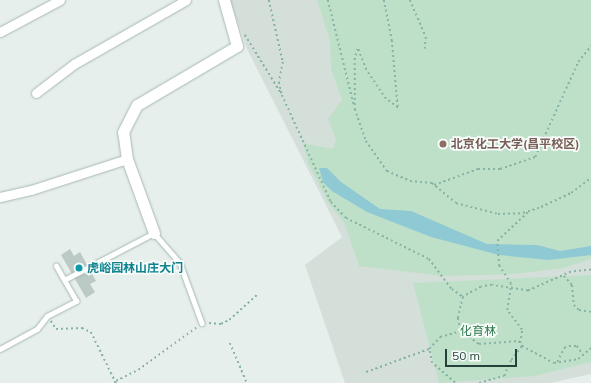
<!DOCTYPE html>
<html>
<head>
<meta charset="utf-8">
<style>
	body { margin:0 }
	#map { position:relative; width:591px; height:383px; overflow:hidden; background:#e6efeb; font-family:Mulish,"Noto Sans SC",sans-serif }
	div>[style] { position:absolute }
	.built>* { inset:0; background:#d4dfda }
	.green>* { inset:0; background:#bfe0c8 }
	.water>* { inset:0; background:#8ec9d4 }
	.building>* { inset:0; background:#bbcac4 }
	.path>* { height:1.5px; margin-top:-0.75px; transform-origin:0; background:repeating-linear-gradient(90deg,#86b3a5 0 2px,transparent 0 5px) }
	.roads { filter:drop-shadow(0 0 1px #a8b8b2) drop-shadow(0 0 1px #a8b8b2) }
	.service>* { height:4.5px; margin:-2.25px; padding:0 2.25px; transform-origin:2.25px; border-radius:2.25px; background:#fff }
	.minor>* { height:9px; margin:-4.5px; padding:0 4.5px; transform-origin:4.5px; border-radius:4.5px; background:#fff }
	.tertiary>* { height:11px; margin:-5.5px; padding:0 5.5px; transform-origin:5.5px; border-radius:5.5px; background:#fff }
	.dots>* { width:11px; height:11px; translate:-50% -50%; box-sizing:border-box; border:2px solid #f7fbf9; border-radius:50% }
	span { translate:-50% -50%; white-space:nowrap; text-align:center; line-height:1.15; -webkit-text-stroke:3.5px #f7fbf9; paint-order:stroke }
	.education-label { font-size:12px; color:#785e54; font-weight:700 }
	.left { translate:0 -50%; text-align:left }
	.culture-label { font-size:12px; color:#0d838f; font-weight:700 }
	.park-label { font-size:12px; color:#2d7a4b }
	.scale { position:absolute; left:445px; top:349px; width:72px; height:18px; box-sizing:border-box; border:2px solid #24423a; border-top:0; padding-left:5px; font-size:12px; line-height:14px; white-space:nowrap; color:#24423a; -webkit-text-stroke:3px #f7fbf9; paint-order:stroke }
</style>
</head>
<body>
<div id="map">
	<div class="built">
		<div style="clip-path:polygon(230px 0,591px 0,591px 374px,550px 383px,345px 383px,305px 265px,342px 237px,248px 51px)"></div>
	</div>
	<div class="green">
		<div style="clip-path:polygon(317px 0,591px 0,591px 259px,563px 268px,515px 274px,442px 276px,359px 266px,344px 222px,329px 204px,308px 163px,303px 143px,333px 149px,336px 139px,328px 119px,342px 100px,331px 69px,330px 41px)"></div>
		<div style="clip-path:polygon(591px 275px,591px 362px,535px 376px,439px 383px,413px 283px)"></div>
	</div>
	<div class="water">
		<div style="clip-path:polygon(319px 168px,327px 168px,341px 182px,380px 209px,411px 211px,487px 244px,537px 245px,560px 251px,591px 246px,591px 255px,549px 260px,499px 255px,431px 237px,367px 212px,332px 191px,323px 182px)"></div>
	</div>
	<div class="building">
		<div style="clip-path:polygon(70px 249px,74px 256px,80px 252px,96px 281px,90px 284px,95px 292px,86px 298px,61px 255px)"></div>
	</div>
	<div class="path">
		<div style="left:269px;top:0;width:64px;rotate:77.3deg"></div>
		<div style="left:283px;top:62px;width:20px;rotate:101deg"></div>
		<div style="left:279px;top:82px;width:13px;rotate:77deg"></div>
		<div style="left:282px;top:95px;width:118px;rotate:65.4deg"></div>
		<div style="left:331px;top:202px;width:22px;rotate:47deg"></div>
		<div style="left:346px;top:218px;width:93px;rotate:26.3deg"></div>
		<div style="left:429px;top:259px;width:38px;rotate:53deg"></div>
		<div style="left:452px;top:289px;width:14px;rotate:36deg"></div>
		<div style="left:328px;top:0;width:108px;rotate:76.1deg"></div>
		<div style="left:384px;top:0;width:41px;rotate:78.7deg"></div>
		<div style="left:392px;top:40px;width:68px;rotate:85deg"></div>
		<div style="left:398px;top:108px;width:15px;rotate:-143deg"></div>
		<div style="left:386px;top:99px;width:35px;rotate:-125deg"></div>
		<div style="left:366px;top:70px;width:22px;rotate:-111deg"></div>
		<div style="left:358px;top:49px;width:9px;rotate:108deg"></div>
		<div style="left:355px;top:58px;width:51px;rotate:90deg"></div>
		<div style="left:355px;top:109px;width:34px;rotate:71deg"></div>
		<div style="left:366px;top:141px;width:37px;rotate:55deg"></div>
		<div style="left:387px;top:171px;width:25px;rotate:23deg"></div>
		<div style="left:410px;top:181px;width:22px;rotate:5deg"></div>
		<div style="left:432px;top:183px;width:31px;rotate:40deg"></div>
		<div style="left:456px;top:203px;width:43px;rotate:14.7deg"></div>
		<div style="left:498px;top:214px;width:25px;rotate:-2deg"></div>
		<div style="left:523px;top:213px;width:19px;rotate:-18deg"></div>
		<div style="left:541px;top:207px;width:33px;rotate:-25deg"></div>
		<div style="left:571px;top:193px;width:25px;rotate:-37deg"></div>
		<div style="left:410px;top:0;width:40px;rotate:66.6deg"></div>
		<div style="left:426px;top:37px;width:12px;rotate:95deg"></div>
		<div style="left:245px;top:35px;width:68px;rotate:58.2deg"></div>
		<div style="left:434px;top:185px;width:47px;rotate:-20deg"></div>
		<div style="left:478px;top:169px;width:22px"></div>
		<div style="left:500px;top:169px;width:37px;rotate:-19deg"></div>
		<div style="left:535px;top:157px;width:104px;rotate:-65.6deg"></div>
		<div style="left:578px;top:62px;width:21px;rotate:-51deg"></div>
		<div style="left:591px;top:270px;width:20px;rotate:174deg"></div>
		<div style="left:571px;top:272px;width:47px;rotate:156.2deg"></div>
		<div style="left:528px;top:291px;width:36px;rotate:-171deg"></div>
		<div style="left:492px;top:285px;width:11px;rotate:170deg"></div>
		<div style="left:481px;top:287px;width:21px;rotate:151deg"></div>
		<div style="left:463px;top:297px;width:22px;rotate:103deg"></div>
		<div style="left:458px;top:318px;width:13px;rotate:77deg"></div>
		<div style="left:461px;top:331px;width:22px;rotate:36deg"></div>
		<div style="left:479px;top:344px;width:40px;rotate:-4.3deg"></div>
		<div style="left:519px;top:341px;width:6px;rotate:59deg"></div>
		<div style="left:522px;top:346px;width:36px;rotate:28deg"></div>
		<div style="left:554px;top:363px;width:24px;rotate:-9deg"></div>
		<div style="left:578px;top:359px;width:17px;rotate:-40deg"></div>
		<div style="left:564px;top:276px;width:12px;rotate:48deg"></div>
		<div style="left:572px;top:285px;width:20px;rotate:84deg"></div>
		<div style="left:574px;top:305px;width:7px;rotate:45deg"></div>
		<div style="left:579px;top:310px;width:12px;rotate:9deg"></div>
		<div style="left:51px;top:321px;width:9px;rotate:58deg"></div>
		<div style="left:56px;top:329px;width:26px;rotate:-2deg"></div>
		<div style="left:82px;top:328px;width:10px;rotate:24deg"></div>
		<div style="left:91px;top:332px;width:57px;rotate:63.9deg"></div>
		<div style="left:209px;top:323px;width:12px;rotate:5deg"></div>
		<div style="left:221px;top:324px;width:9px;rotate:-27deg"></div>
		<div style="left:229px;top:320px;width:38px;rotate:-42deg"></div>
		<div style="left:230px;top:343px;width:43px;rotate:67deg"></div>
		<div style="left:520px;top:343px;width:13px;rotate:-81deg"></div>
		<div style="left:522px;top:330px;width:25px;rotate:-127deg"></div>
		<div style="left:507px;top:310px;width:26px;rotate:-81deg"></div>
		<div style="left:511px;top:284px;width:22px;rotate:-124deg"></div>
		<div style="left:499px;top:266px;width:25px;rotate:-95deg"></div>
		<div style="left:497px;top:241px;width:42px;rotate:-43.1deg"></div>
		<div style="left:557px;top:362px;width:16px;rotate:-63deg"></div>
		<div style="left:564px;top:348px;width:5px;rotate:-22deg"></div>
		<div style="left:569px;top:346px;width:8px"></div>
		<div style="left:577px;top:346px;width:11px;rotate:56deg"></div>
		<div style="left:366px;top:372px;width:67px;rotate:-20.1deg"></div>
		<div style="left:116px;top:381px;width:25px;rotate:-27deg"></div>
		<div style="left:138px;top:370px;width:73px;rotate:-36.1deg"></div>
		<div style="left:455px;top:383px;width:30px;rotate:-139deg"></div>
		<div style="left:432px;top:363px;width:14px;rotate:-102deg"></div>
		<div style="left:429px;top:349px;width:16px;rotate:-47deg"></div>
		<div style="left:440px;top:337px;width:22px;rotate:-16deg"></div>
		<div style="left:479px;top:383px;width:26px;rotate:-16deg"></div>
		<div style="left:504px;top:376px;width:17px;rotate:-66deg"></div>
		<div style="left:511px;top:360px;width:18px;rotate:-52deg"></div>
	</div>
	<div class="roads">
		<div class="service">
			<div style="left:64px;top:280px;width:102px;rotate:-27.6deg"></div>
			<div style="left:154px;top:233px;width:40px;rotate:49deg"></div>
			<div style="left:180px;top:263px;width:64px;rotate:69.9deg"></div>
			<div style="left:0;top:349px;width:42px;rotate:-28.4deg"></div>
			<div style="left:37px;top:329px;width:16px;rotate:-52deg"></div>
			<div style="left:47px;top:316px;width:33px;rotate:-27deg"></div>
			<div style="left:76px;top:301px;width:40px;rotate:-119.7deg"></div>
		</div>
		<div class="minor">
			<div style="left:0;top:32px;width:68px;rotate:-28.1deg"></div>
			<div style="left:36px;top:93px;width:48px;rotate:-37.3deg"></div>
			<div style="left:74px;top:64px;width:129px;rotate:-29.7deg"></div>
			<div style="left:0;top:197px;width:32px;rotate:-13deg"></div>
			<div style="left:31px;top:190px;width:101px;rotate:-17.9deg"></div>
		</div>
		<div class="tertiary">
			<div style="left:154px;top:233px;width:79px;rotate:-110deg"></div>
			<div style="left:127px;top:159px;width:27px;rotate:-98deg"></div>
			<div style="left:123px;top:132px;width:30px;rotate:-63deg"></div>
			<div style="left:137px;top:105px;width:116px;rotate:-30.5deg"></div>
			<div style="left:237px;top:46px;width:48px;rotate:-105.8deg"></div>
		</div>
	</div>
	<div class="dots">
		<div style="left:443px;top:144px;background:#8d6e63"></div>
		<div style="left:79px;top:268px;background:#0f9aa8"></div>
	</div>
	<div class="education-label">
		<span class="left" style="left:451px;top:144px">北京化工大学(昌平校区)</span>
	</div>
	<div class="culture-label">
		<span class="left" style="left:87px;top:268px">虎峪园林山庄大门</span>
	</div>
	<div class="park-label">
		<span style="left:478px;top:331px">化育林</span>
	</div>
	<div class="scale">50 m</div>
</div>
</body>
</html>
